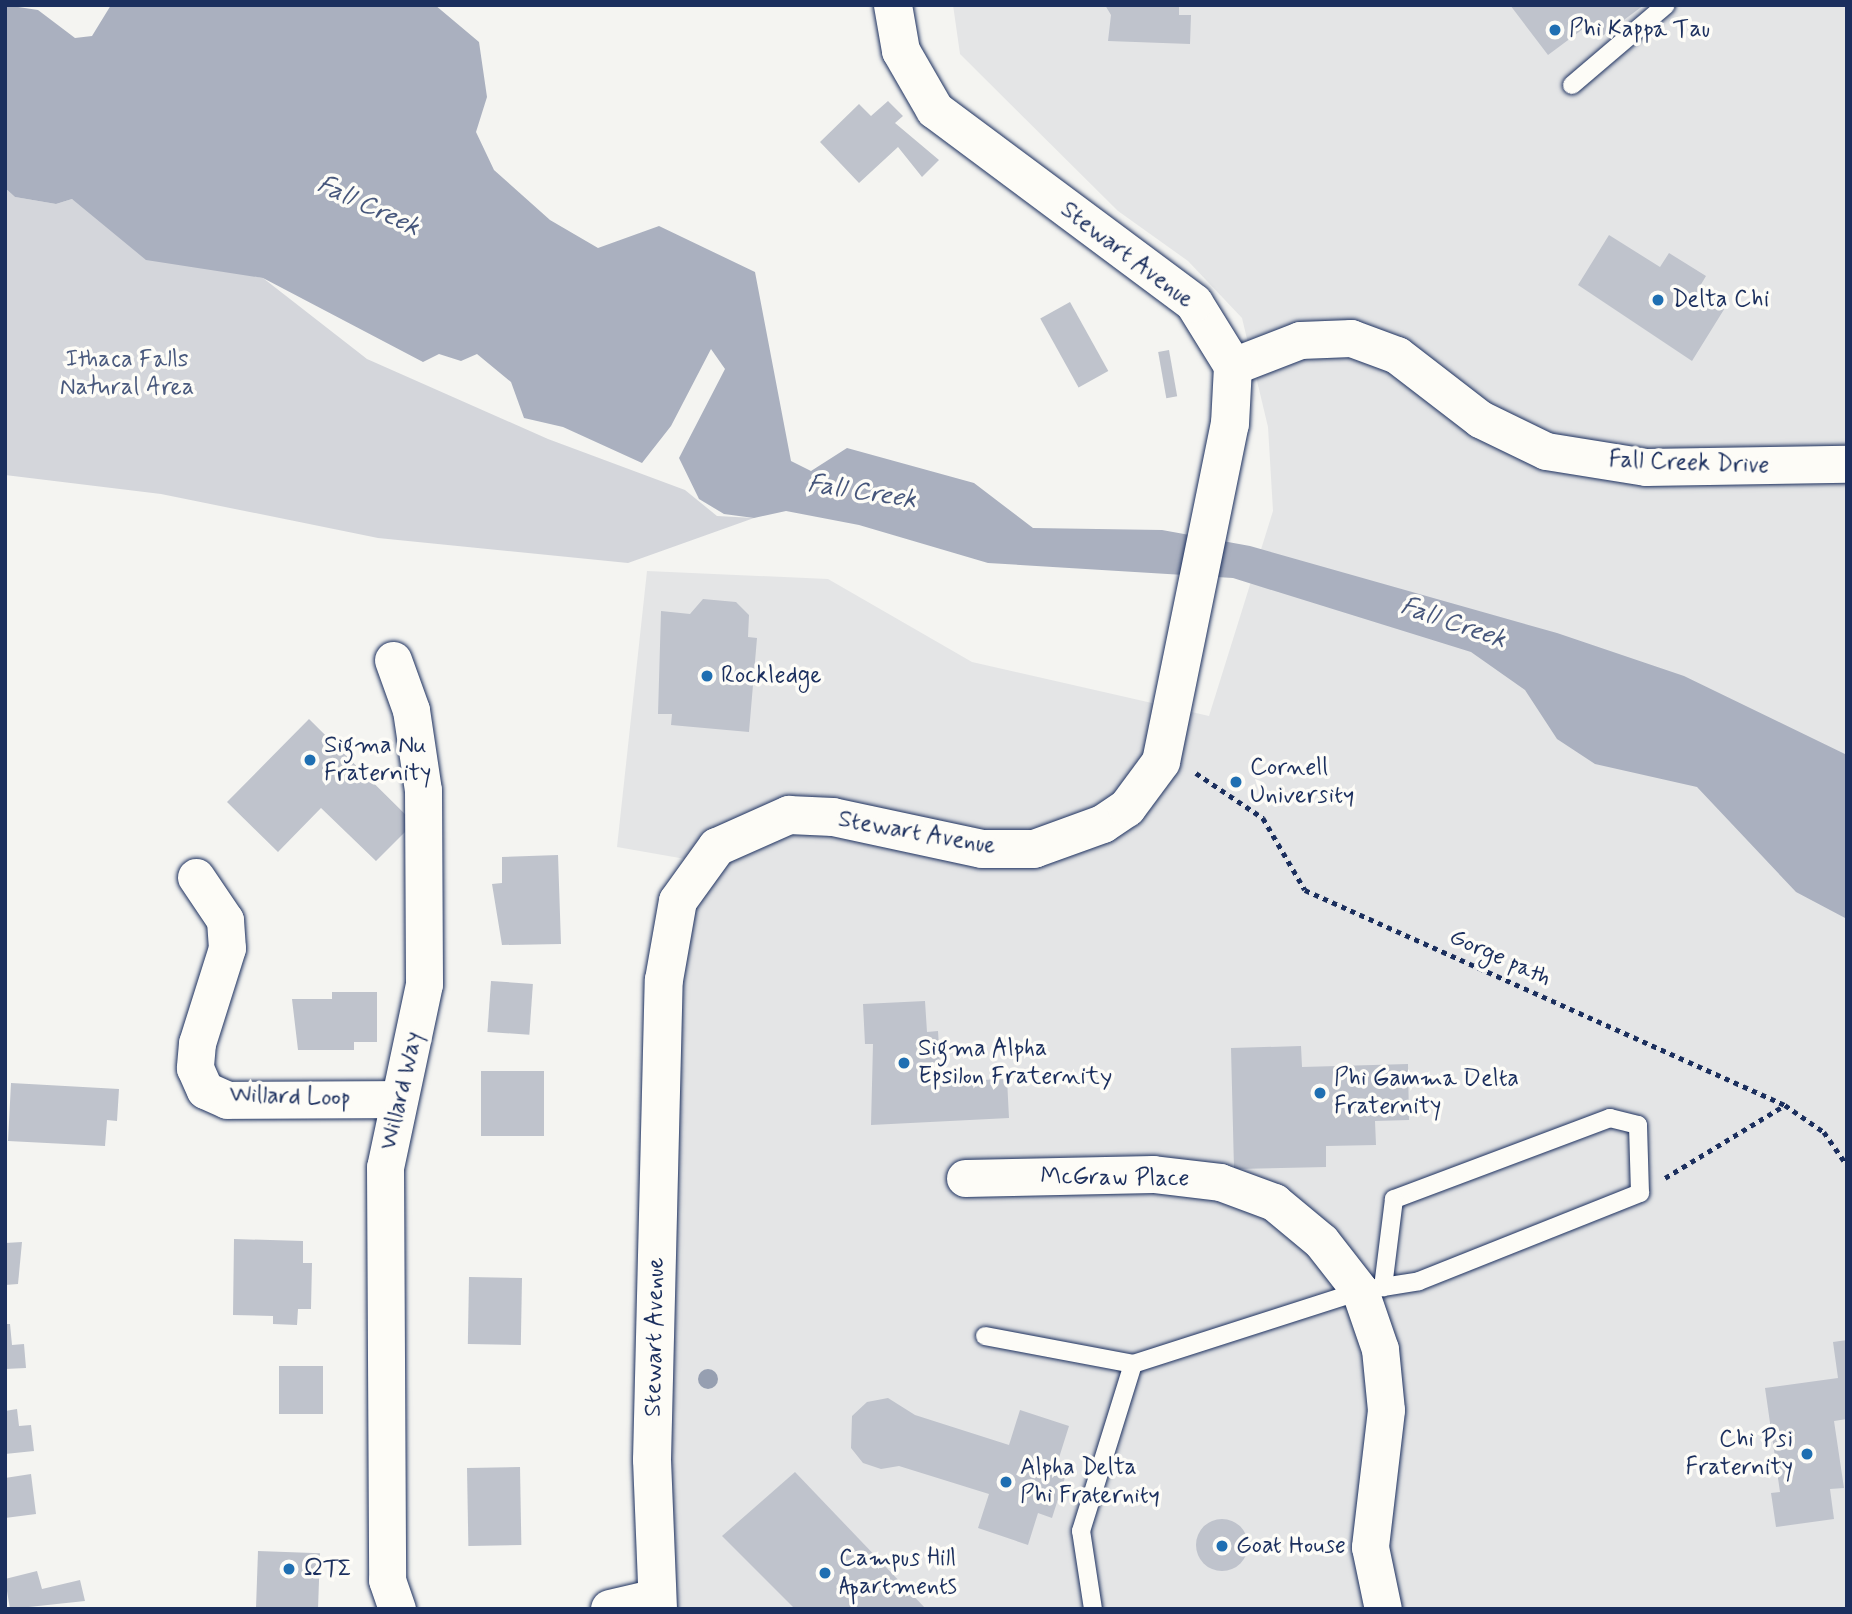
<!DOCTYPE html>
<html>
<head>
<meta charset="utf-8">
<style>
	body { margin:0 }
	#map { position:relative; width:1852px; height:1614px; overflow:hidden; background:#f4f4f1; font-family:Mynerve,sans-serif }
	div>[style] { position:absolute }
	.built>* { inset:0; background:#e4e5e6 }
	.green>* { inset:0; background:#d4d6db }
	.water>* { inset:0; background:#aab0bf }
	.building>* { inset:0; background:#bfc3cc; transform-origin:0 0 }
	.round { border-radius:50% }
	.path>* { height:4.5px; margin-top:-2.25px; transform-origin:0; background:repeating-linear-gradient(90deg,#1b2f5e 0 5px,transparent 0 10px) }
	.roads { filter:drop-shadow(0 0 2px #1b2f5e) drop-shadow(0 0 2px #1b2f5e) }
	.service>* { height:18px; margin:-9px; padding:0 9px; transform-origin:9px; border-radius:9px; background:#fdfcf7 }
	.minor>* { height:37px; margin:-18.5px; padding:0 18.5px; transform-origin:18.5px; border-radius:18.5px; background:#fdfcf7 }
	.tertiary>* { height:38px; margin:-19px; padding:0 19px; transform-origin:19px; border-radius:19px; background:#fdfcf7 }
	.trees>* { width:20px; height:20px; margin:-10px; border-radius:50%; background:#969fb1 }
	.dots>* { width:19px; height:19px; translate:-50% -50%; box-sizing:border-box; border:4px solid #fdfcf7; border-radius:50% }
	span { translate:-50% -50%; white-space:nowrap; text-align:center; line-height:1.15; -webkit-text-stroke:7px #fdfcf7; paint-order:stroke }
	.poi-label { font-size:24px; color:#1b2f5e }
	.left { translate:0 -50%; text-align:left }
	.right { translate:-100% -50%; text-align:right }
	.street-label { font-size:24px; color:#1b2f5e }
	.park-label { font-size:24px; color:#49597d }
	.water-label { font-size:26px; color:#46567b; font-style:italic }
	.frame { position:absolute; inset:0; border:7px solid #1b2f5e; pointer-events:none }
</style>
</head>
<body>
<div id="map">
	<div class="built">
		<div style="clip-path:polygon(953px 5px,1847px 5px,1847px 1609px,617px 1609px,643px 1596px,661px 933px,691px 860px,617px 847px,647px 571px,828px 579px,972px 662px,1209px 716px,1273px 511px,1268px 427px,1242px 318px,1188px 261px,1118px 211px,960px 54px)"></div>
	</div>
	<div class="green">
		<div style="clip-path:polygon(5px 188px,15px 197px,56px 204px,72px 199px,229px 271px,263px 278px,367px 359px,548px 439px,685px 490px,717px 516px,754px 518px,628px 563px,378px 538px,161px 494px,5px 475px)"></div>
	</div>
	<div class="water">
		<div style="clip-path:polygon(5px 5px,38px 10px,75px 38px,92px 36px,111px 5px,435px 5px,479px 42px,487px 97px,476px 132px,494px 170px,550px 220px,598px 248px,659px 226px,755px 272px,791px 461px,811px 471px,847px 448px,974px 483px,1033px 528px,1162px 530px,1250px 546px,1557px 633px,1684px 676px,1847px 755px,1847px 919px,1796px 892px,1697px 787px,1595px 764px,1557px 739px,1525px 690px,1471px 652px,1233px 578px,988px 563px,859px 525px,786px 511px,754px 518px,724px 514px,699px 499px,679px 458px,725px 369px,711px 349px,671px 426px,642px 463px,563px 427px,524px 418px,511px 382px,477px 354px,461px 361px,439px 354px,423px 362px,263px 278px,146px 260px,72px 199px,56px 204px,15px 197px,5px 188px)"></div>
	</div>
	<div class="building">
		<div style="clip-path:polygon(1105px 5px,1179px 5px,1179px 15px,1191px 15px,1190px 44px,1108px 41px,1111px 15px)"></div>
		<div style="clip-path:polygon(1510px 5px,1644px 5px,1601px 37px,1591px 23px,1548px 55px)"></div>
		<div style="clip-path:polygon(888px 101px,903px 116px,895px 123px,939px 160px,922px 177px,898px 147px,859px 183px,820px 142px,859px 104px,871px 116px)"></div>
		<div style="clip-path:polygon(1609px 235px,1660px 267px,1669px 253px,1706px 276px,1700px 286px,1728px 303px,1692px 361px,1578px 285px)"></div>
		<div style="left:1070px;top:302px;width:79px;height:34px;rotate:61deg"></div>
		<div style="left:1169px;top:350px;width:47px;height:11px;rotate:80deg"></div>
		<div style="clip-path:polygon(703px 599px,736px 602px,749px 615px,748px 637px,757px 638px,749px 732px,671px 725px,672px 714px,658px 714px,661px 611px,690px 614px)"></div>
		<div style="clip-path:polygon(309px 719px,414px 823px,376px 861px,321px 808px,278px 852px,227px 802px)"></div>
		<div style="clip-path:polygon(558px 855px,561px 944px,502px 945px,492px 884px,502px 883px,502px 857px)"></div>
		<div style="left:491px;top:981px;width:42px;height:51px;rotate:4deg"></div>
		<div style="clip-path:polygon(332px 992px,377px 992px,377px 1042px,354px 1042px,354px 1050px,298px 1050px,292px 999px,332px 999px)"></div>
		<div style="clip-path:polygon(925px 1001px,927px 1032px,938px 1031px,940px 1063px,927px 1063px,928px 1082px,1007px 1079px,1009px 1118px,871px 1125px,873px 1044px,865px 1044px,863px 1004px)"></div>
		<div style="clip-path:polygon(1301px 1046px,1302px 1067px,1408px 1064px,1409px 1120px,1375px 1121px,1376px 1145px,1326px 1146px,1326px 1167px,1234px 1169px,1231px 1048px)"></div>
		<div style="left:481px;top:1071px;width:63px;height:65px"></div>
		<div style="clip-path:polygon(11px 1083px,119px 1089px,117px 1121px,107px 1120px,105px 1146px,8px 1141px)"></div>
		<div style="clip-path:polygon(234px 1239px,303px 1241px,303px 1263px,312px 1263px,311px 1309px,298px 1309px,297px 1325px,273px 1324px,273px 1316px,233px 1315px)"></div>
		<div style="clip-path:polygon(22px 1242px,18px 1284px,5px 1285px,5px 1243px)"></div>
		<div style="left:469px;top:1277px;width:53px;height:67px;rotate:1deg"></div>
		<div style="clip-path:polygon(5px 1324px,10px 1324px,12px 1345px,24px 1344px,26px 1368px,5px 1369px)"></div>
		<div style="clip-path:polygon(1847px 1340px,1847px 1419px,1834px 1421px,1844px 1488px,1830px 1489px,1834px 1519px,1776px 1527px,1771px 1493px,1780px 1492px,1765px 1388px,1838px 1378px,1833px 1342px)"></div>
		<div style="left:279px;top:1366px;width:44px;height:48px"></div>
		<div style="clip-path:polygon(888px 1398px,915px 1415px,1009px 1445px,1020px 1410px,1069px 1426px,1057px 1464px,1068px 1468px,1052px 1518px,1038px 1513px,1028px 1545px,978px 1528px,989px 1494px,899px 1466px,881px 1469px,863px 1463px,851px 1448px,852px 1416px,867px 1402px)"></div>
		<div style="clip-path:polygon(17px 1409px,19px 1426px,31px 1425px,34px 1451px,5px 1454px,5px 1411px)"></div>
		<div style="left:520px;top:1467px;width:78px;height:53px;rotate:89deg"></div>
		<div style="clip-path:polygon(795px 1472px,926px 1609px,795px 1609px,722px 1536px)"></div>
		<div style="clip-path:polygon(31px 1474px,36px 1514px,5px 1518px,5px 1478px)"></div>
		<div class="round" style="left:1196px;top:1519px;width:52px;height:52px"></div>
		<div style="left:258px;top:1551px;width:62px;height:58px;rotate:2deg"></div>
		<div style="clip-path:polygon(37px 1571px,42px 1589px,80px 1580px,85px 1601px,10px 1609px,5px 1579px)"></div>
	</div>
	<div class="path">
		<div style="left:1196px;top:773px;width:81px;rotate:33.9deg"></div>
		<div style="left:1263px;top:818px;width:83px;rotate:59.7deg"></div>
		<div style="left:1305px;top:890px;width:526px;rotate:24.13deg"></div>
		<div style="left:1785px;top:1105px;width:47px;rotate:34.7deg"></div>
		<div style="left:1824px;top:1132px;width:40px;rotate:55.1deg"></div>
		<div style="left:1665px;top:1178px;width:140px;rotate:-31.3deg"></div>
	</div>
	<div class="roads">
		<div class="service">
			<div style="left:1572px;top:85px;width:123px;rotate:-40.4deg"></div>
			<div style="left:985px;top:1336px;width:151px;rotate:10.7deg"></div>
			<div style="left:1093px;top:1609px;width:79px;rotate:-98.7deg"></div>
			<div style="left:1081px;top:1531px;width:175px;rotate:-72.7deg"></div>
			<div style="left:1133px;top:1364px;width:238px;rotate:-17.8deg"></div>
			<div style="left:1360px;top:1291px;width:23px;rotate:-10deg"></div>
			<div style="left:1383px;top:1287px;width:36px;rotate:-9deg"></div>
			<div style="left:1419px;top:1281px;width:238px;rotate:-21.7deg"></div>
			<div style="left:1640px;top:1193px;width:68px;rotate:-91.7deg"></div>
			<div style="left:1638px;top:1125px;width:29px;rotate:-166deg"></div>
			<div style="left:1610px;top:1118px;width:231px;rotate:159.4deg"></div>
			<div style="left:1394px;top:1199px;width:89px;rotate:97.1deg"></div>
		</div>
		<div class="minor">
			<div style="left:1233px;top:366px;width:72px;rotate:-21.2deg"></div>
			<div style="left:1300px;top:340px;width:51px;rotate:-2.2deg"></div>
			<div style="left:1351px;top:338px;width:49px;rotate:20.3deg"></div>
			<div style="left:1397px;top:355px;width:105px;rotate:37.6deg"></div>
			<div style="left:1480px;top:419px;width:73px;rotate:25.9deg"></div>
			<div style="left:1546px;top:451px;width:101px;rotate:9.1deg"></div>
			<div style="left:1646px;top:467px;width:201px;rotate:-0.9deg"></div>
			<div style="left:393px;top:660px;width:53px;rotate:70.2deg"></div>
			<div style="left:411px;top:710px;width:81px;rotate:81.5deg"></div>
			<div style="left:423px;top:790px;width:194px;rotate:89.7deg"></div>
			<div style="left:424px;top:984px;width:187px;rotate:102deg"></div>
			<div style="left:385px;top:1167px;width:413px;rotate:89.7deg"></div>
			<div style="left:387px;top:1580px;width:31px;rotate:71deg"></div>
			<div style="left:196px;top:877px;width:52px;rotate:56deg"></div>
			<div style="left:225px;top:920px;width:28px;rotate:86deg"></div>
			<div style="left:227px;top:948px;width:100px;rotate:107.5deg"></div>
			<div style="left:197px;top:1043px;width:25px;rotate:95deg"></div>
			<div style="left:195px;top:1068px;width:24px;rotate:66deg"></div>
			<div style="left:205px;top:1090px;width:24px;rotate:24deg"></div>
			<div style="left:227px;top:1100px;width:168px;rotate:-0.3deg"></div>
			<div style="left:965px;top:1178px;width:188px;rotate:-1.2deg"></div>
			<div style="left:1153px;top:1174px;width:67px;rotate:6.8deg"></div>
			<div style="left:1220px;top:1182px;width:58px;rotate:20.3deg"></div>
			<div style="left:1274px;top:1202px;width:61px;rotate:39.7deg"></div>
			<div style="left:1321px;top:1241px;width:63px;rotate:52deg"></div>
			<div style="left:1360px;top:1291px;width:61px;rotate:71deg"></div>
			<div style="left:1380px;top:1349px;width:61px;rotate:84.4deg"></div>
			<div style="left:1386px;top:1410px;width:138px;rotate:96.7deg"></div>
			<div style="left:1370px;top:1547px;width:63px;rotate:78.2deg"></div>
		</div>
		<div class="tertiary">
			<div style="left:610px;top:1609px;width:44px;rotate:-13.1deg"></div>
			<div style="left:658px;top:1609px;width:149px;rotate:-92.3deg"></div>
			<div style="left:652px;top:1460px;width:480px;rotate:-88.6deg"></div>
			<div style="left:664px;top:980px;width:80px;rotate:-80deg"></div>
			<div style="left:678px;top:901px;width:67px;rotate:-54.2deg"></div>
			<div style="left:717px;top:847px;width:79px;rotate:-24deg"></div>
			<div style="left:789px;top:815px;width:44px;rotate:2.6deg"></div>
			<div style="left:833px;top:817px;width:152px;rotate:12.1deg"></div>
			<div style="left:982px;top:849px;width:52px"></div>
			<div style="left:1034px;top:849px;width:73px;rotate:-19.9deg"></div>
			<div style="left:1103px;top:824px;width:29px;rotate:-34deg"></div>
			<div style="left:1127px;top:808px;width:57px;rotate:-53.5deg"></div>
			<div style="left:1161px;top:762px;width:345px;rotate:-78.5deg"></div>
			<div style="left:1230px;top:424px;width:58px;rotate:-87deg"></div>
			<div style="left:1233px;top:366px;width:74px;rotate:-121.8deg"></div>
			<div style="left:1194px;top:303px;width:323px;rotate:-143.3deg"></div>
			<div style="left:935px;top:110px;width:68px;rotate:-120deg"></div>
			<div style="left:901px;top:51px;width:47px;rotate:-99.9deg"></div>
		</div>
	</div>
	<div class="trees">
		<div style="left:708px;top:1379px"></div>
	</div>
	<div class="dots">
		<div style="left:1555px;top:30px;background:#1f6fb2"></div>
		<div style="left:1658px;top:300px;background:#1f6fb2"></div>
		<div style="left:707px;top:676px;background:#1f6fb2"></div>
		<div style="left:310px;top:760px;background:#1f6fb2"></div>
		<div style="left:1236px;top:782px;background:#1f6fb2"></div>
		<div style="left:904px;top:1063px;background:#1f6fb2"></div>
		<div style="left:1320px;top:1093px;background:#1f6fb2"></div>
		<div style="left:1807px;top:1454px;background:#1f6fb2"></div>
		<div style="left:1006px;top:1482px;background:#1f6fb2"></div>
		<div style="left:1222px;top:1546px;background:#1f6fb2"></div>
		<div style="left:289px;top:1569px;background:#1f6fb2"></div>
		<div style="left:825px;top:1573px;background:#1f6fb2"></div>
	</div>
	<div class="poi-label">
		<span class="left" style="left:1569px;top:30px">Phi Kappa Tau</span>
		<span class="left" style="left:1672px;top:300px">Delta Chi</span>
		<span class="left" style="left:721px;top:676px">Rockledge</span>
		<span class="left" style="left:324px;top:760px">Sigma Nu<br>Fraternity</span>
		<span class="left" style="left:1250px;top:782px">Cornell<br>University</span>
		<span class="left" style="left:918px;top:1063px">Sigma Alpha<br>Epsilon Fraternity</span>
		<span class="left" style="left:1334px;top:1093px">Phi Gamma Delta<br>Fraternity</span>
		<span class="right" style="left:1793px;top:1454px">Chi Psi<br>Fraternity</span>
		<span class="left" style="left:1020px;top:1482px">Alpha Delta<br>Phi Fraternity</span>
		<span class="left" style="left:1236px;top:1546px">Goat House</span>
		<span class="left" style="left:839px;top:1573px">Campus Hill<br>Apartments</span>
		<span class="left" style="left:303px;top:1569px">ΩΤΣ</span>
	</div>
	<div class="street-label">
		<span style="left:1127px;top:255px;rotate:37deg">Stewart Avenue</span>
		<span style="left:1689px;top:463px;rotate:2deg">Fall Creek Drive</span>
		<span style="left:917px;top:833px;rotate:10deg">Stewart Avenue</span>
		<span style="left:1500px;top:958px;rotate:24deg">Gorge path</span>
		<span style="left:402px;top:1091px;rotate:-77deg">Willard Way</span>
		<span style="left:290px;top:1097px;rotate:2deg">Willard Loop</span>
		<span style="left:1115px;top:1178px;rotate:1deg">McGraw Place</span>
		<span style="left:655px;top:1337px;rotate:-89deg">Stewart Avenue</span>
	</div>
	<div class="park-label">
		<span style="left:127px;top:374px">Ithaca Falls<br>Natural Area</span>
	</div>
	<div class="water-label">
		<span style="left:368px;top:207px;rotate:25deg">Fall Creek</span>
		<span style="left:862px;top:493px;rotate:9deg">Fall Creek</span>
		<span style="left:1453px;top:624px;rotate:19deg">Fall Creek</span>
	</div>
	<div class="frame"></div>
</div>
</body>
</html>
